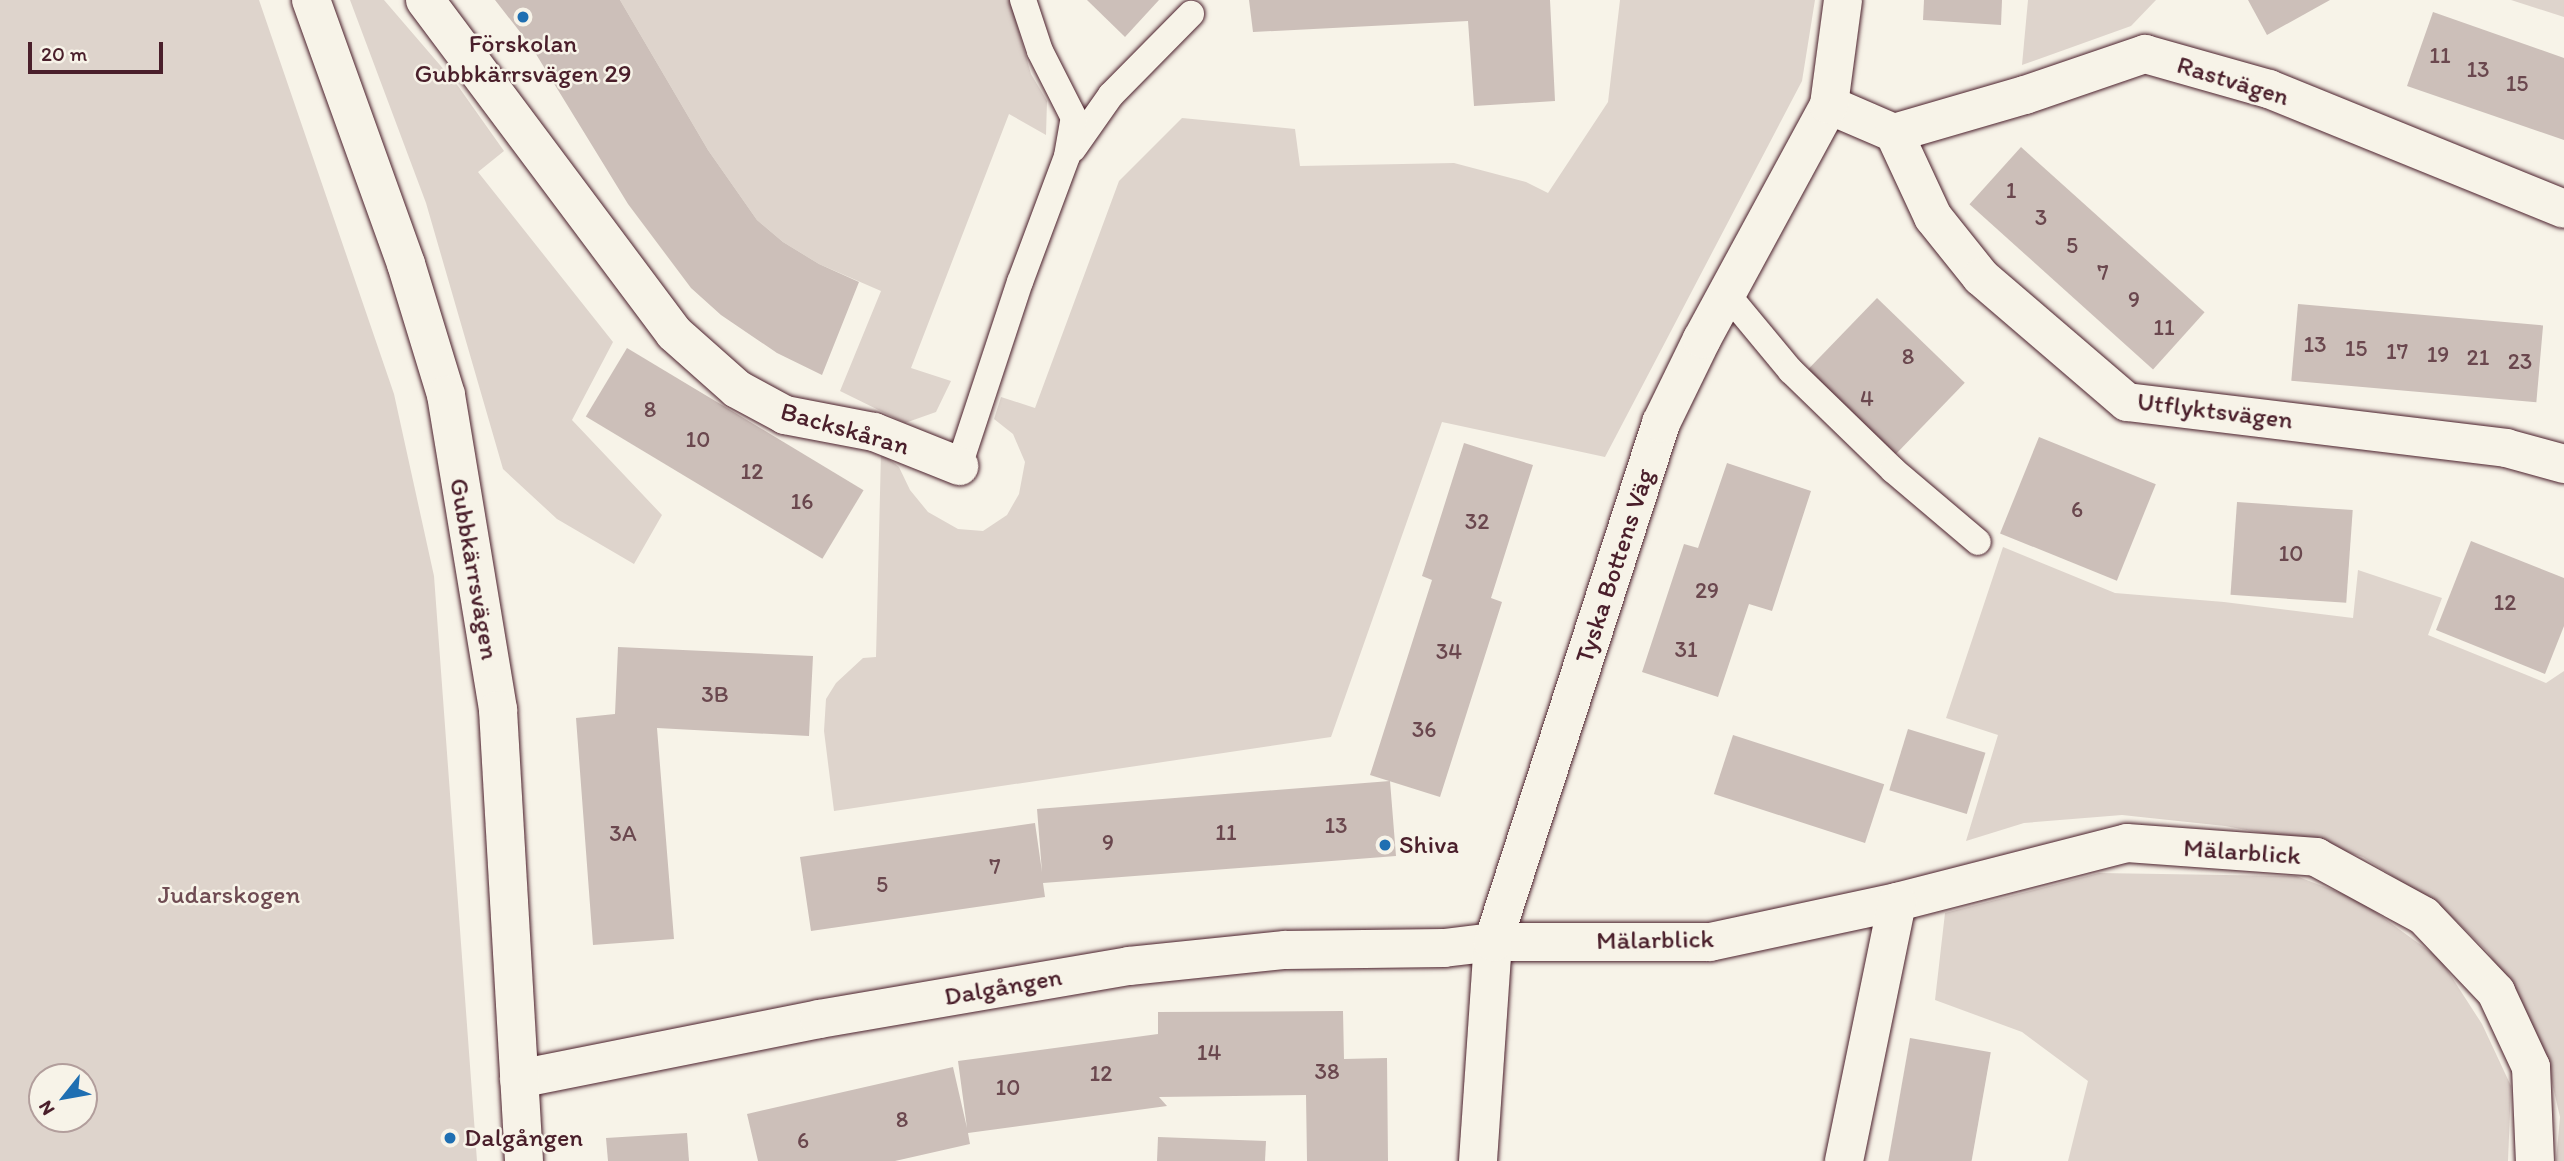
<!DOCTYPE html>
<html>
<head>
<meta charset="utf-8">
<style>
	body { margin:0 }
	#map { position:relative; width:2564px; height:1161px; overflow:hidden; background:#f7f3e8; font-family:Itim,sans-serif }
	div>[style] { position:absolute }
	.green>* { inset:0; background:#ded4cc }
	.building>* { inset:0; background:#ccbfb9; transform-origin:0 0 }
	.roads { filter:drop-shadow(0 0 2px #4a1f2b) drop-shadow(0 0 2px #4a1f2b) }
	.service>* { height:26px; margin:-13px; padding:0 13px; transform-origin:13px; border-radius:13px; background:#f7f3e8 }
	.minor>* { height:38px; margin:-19px; padding:0 19px; transform-origin:19px; border-radius:19px; background:#f7f3e8 }
	.tertiary>* { height:38px; margin:-19px; padding:0 19px; transform-origin:19px; border-radius:19px; background:#f7f3e8 }
	.dots>* { width:19px; height:19px; translate:-50% -50%; box-sizing:border-box; border:4px solid #f7f3e8; border-radius:50% }
	span { translate:-50% -50%; white-space:nowrap; text-align:center; line-height:1.15; -webkit-text-stroke:5px #f7f3e8; paint-order:stroke }
	.number-label { font-size:23px; color:#6a474e }
	.number-label span { -webkit-text-stroke-width:0 }
	.poi-label { font-size:26px; color:#4a1f2b }
	.left { translate:0 -50%; text-align:left }
	.street-label { font-size:26px; color:#4a1f2b }
	.park-label { font-size:26px; color:#6f4c53 }
	.north { position:absolute; left:28px; top:1063px; width:70px; height:70px; box-sizing:border-box; background:#f7f3e8; border:2px solid #b29e9c; border-radius:50%; rotate:239deg; font-size:19px; font-weight:700; line-height:28px; text-align:center; color:#4a1f2b }
	.north::after { content:''; display:block; margin:auto; width:24px; height:32px; background:#1f6fb2; clip-path:polygon(50% 0,100% 100%,50% 72%,0 100%) }
	.scale { position:absolute; left:28px; top:42px; width:135px; height:32px; box-sizing:border-box; border:4px solid #4a1f2b; border-top:0; padding-left:9px; font-size:21px; line-height:24px; white-space:nowrap; color:#4a1f2b; -webkit-text-stroke:5px #f7f3e8; paint-order:stroke }
</style>
</head>
<body>
<div id="map">
	<div class="green">
		<div style="clip-path:polygon(evenodd,0 0,259px 0,394px 394px,434px 576px,477px 1161px,0 1161px,0 0,42px 1077px,84px 1077px,84px 1119px,42px 1119px,42px 1077px)"></div>
		<div style="clip-path:polygon(350px 0,384px 0,458px 86px,504px 151px,478px 172px,613px 342px,572px 420px,662px 515px,634px 564px,557px 519px,503px 469px,426px 203px)"></div>
		<div style="clip-path:polygon(620px 0,1010px 0,1031px 74px,1047px 101px,1046px 135px,1009px 114px,911px 368px,951px 381px,936px 412px,905px 423px,840px 391px,881px 291px,819px 264px,783px 242px,757px 220px,708px 150px)"></div>
		<div style="clip-path:polygon(1620px 0,1815px 0,1802px 81px,1605px 457px,1442px 422px,1331px 737px,834px 811px,824px 731px,826px 699px,836px 683px,863px 658px,876px 657px,881px 453px,899px 467px,910px 490px,928px 512px,958px 529px,983px 531px,1007px 515px,1019px 494px,1025px 462px,1013px 434px,994px 419px,1001px 397px,1035px 408px,1119px 181px,1182px 118px,1295px 129px,1300px 166px,1454px 163px,1526px 182px,1548px 193px,1608px 102px)"></div>
		<div style="clip-path:polygon(2028px 0,2156px 0,2131px 26px,2022px 65px)"></div>
		<div style="clip-path:polygon(2511px 0,2564px 0,2564px 17px)"></div>
		<div style="clip-path:polygon(2003px 547px,2115px 593px,2224px 602px,2353px 618px,2358px 570px,2442px 598px,2428px 635px,2546px 683px,2564px 671px,2564px 1161px,2556px 1161px,2560px 1117px,2546px 1057px,2523px 1004px,2487px 951px,2445px 910px,2363px 857px,2322px 844px,2225px 826px,2122px 815px,2024px 823px,1966px 841px,1998px 735px,1946px 718px)"></div>
		<div style="clip-path:polygon(2099px 873px,2296px 876px,2359px 900px,2440px 959px,2482px 1024px,2511px 1086px,2508px 1161px,2068px 1161px,2088px 1081px,2022px 1032px,1935px 1000px,1945px 913px)"></div>
	</div>
	<div class="building">
		<div style="clip-path:polygon(495px 0,620px 0,708px 150px,757px 220px,783px 242px,819px 264px,859px 282px,822px 375px,777px 353px,721px 315px,691px 288px,628px 204px,531px 46px)"></div>
		<div style="clip-path:polygon(1087px 0,1159px 0,1125px 37px)"></div>
		<div style="clip-path:polygon(1249px 0,1550px 0,1555px 101px,1474px 106px,1468px 21px,1253px 32px)"></div>
		<div style="clip-path:polygon(1924px 0,2002px 0,2001px 25px,1923px 20px)"></div>
		<div style="clip-path:polygon(2248px 0,2330px 0,2267px 35px)"></div>
		<div style="clip-path:polygon(2433px 12px,2564px 58px,2564px 140px,2407px 86px)"></div>
		<div style="left:2021px;top:147px;width:247px;height:77px;rotate:42deg"></div>
		<div style="left:1877px;top:298px;width:122px;height:105px;rotate:44deg"></div>
		<div style="left:2298px;top:304px;width:246px;height:77px;rotate:5deg"></div>
		<div style="left:627px;top:348px;width:276px;height:80px;rotate:31deg"></div>
		<div style="left:2039px;top:437px;width:126px;height:104px;rotate:22deg"></div>
		<div style="clip-path:polygon(1464px 443px,1533px 465px,1491px 598px,1502px 602px,1440px 797px,1370px 775px,1432px 580px,1422px 576px)"></div>
		<div style="clip-path:polygon(1727px 463px,1811px 491px,1772px 611px,1749px 604px,1718px 697px,1642px 672px,1684px 544px,1698px 548px)"></div>
		<div style="left:2237px;top:502px;width:116px;height:93px;rotate:4deg"></div>
		<div style="clip-path:polygon(2471px 541px,2564px 578px,2564px 626px,2545px 674px,2436px 630px)"></div>
		<div style="clip-path:polygon(618px 647px,813px 656px,809px 736px,657px 728px,674px 939px,593px 945px,576px 718px,615px 714px)"></div>
		<div style="left:1908px;top:729px;width:81px;height:64px;rotate:17deg"></div>
		<div style="left:1733px;top:735px;width:159px;height:62px;rotate:18deg"></div>
		<div style="clip-path:polygon(1390px 781px,1396px 856px,1043px 883px,1045px 897px,811px 931px,800px 857px,1035px 823px,1042px 872px,1037px 809px)"></div>
		<div style="clip-path:polygon(1343px 1011px,1344px 1059px,1387px 1058px,1388px 1161px,1307px 1161px,1306px 1095px,1159px 1097px,1167px 1106px,968px 1133px,970px 1144px,895px 1161px,758px 1161px,747px 1114px,953px 1067px,967px 1128px,958px 1061px,1158px 1034px,1158px 1012px)"></div>
		<div style="left:1910px;top:1038px;width:82px;height:125px;rotate:10deg"></div>
		<div style="clip-path:polygon(687px 1133px,689px 1161px,608px 1161px,606px 1138px)"></div>
		<div style="clip-path:polygon(1158px 1137px,1266px 1141px,1265px 1161px,1157px 1161px)"></div>
	</div>
	<div class="roads">
		<div class="service">
			<div style="left:1073px;top:149px;width:66px;rotate:-54.9deg"></div>
			<div style="left:1111px;top:95px;width:114px;rotate:-45.4deg"></div>
			<div style="left:1727px;top:294px;width:100px;rotate:50.3deg"></div>
			<div style="left:1791px;top:371px;width:142px;rotate:44.1deg"></div>
			<div style="left:1893px;top:470px;width:111px;rotate:40.3deg"></div>
			<div style="left:959px;top:466px;width:194px;rotate:-71.7deg"></div>
			<div style="left:1020px;top:282px;width:134px;rotate:-69.5deg"></div>
			<div style="left:1067px;top:156px;width:39px;rotate:-80deg"></div>
			<div style="left:1074px;top:118px;width:75px;rotate:-116.9deg"></div>
			<div style="left:1040px;top:51px;width:54px;rotate:-108.4deg"></div>
		</div>
		<div class="minor">
			<div style="left:425px;top:0;width:416px;rotate:53.2deg"></div>
			<div style="left:674px;top:333px;width:84px;rotate:41.6deg"></div>
			<div style="left:737px;top:389px;width:55px;rotate:28.4deg"></div>
			<div style="left:785px;top:415px;width:91px;rotate:10.8deg"></div>
			<div style="left:874px;top:432px;width:92px;rotate:21.8deg"></div>
			<div style="left:1829px;top:105px;width:71px;rotate:23.3deg"></div>
			<div style="left:1894px;top:133px;width:93px;rotate:65.1deg"></div>
			<div style="left:1933px;top:217px;width:77px;rotate:51.3deg"></div>
			<div style="left:1981px;top:277px;width:192px;rotate:40.6deg"></div>
			<div style="left:2127px;top:402px;width:382px;rotate:6.9deg"></div>
			<div style="left:2506px;top:448px;width:60px;rotate:15.4deg"></div>
			<div style="left:1894px;top:133px;width:136px;rotate:-16.2deg"></div>
			<div style="left:2025px;top:95px;width:127px;rotate:-18.9deg"></div>
			<div style="left:2145px;top:54px;width:129px;rotate:15.8deg"></div>
			<div style="left:2269px;top:89px;width:318px;rotate:22.1deg"></div>
			<div style="left:519px;top:1079px;width:306px;rotate:-11.3deg"></div>
			<div style="left:819px;top:1019px;width:314px;rotate:-9.7deg"></div>
			<div style="left:1129px;top:966px;width:157px;rotate:-5.9deg"></div>
			<div style="left:1285px;top:950px;width:159px;rotate:-0.7deg"></div>
			<div style="left:1444px;top:948px;width:49px;rotate:-7deg"></div>
			<div style="left:1493px;top:942px;width:217px"></div>
			<div style="left:1710px;top:942px;width:191px;rotate:-12.1deg"></div>
			<div style="left:1897px;top:902px;width:237px;rotate:-14.4deg"></div>
			<div style="left:2127px;top:843px;width:190px;rotate:4.2deg"></div>
			<div style="left:2316px;top:857px;width:123px;rotate:28.6deg"></div>
			<div style="left:2424px;top:916px;width:105px;rotate:46.5deg"></div>
			<div style="left:2496px;top:992px;width:83px;rotate:65deg"></div>
			<div style="left:2531px;top:1067px;width:94px;rotate:87.6deg"></div>
			<div style="left:1478px;top:1161px;width:220px;rotate:-86.1deg"></div>
			<div style="left:1493px;top:942px;width:546px;rotate:-72.06deg"></div>
			<div style="left:1661px;top:423px;width:93px;rotate:-64deg"></div>
			<div style="left:1702px;top:339px;width:266px;rotate:-61.5deg"></div>
			<div style="left:1829px;top:105px;width:106px;rotate:-82.4deg"></div>
			<div style="left:1844px;top:1161px;width:264px;rotate:-78.4deg"></div>
		</div>
		<div class="tertiary">
			<div style="left:311px;top:0;width:281px;rotate:70.2deg"></div>
			<div style="left:406px;top:264px;width:137px;rotate:73deg"></div>
			<div style="left:446px;top:395px;width:319px;rotate:80.6deg"></div>
			<div style="left:498px;top:710px;width:452px;rotate:86.7deg"></div>
		</div>
	</div>
	<div class="dots">
		<div style="left:523px;top:17px;background:#1f6fb2"></div>
		<div style="left:1385px;top:845px;background:#1f6fb2"></div>
		<div style="left:450px;top:1138px;background:#1f6fb2"></div>
	</div>
	<div class="number-label">
		<span style="left:2440px;top:55px">11</span>
		<span style="left:2478px;top:69px">13</span>
		<span style="left:2517px;top:83px">15</span>
		<span style="left:2011px;top:190px">1</span>
		<span style="left:2041px;top:217px">3</span>
		<span style="left:2072px;top:245px">5</span>
		<span style="left:2103px;top:272px">7</span>
		<span style="left:2134px;top:299px">9</span>
		<span style="left:2164px;top:327px">11</span>
		<span style="left:2315px;top:344px">13</span>
		<span style="left:2356px;top:348px">15</span>
		<span style="left:2397px;top:351px">17</span>
		<span style="left:2438px;top:354px">19</span>
		<span style="left:1908px;top:356px">8</span>
		<span style="left:2478px;top:357px">21</span>
		<span style="left:2520px;top:361px">23</span>
		<span style="left:1867px;top:398px">4</span>
		<span style="left:650px;top:409px">8</span>
		<span style="left:698px;top:439px">10</span>
		<span style="left:752px;top:471px">12</span>
		<span style="left:802px;top:501px">16</span>
		<span style="left:2077px;top:509px">6</span>
		<span style="left:1477px;top:521px">32</span>
		<span style="left:2291px;top:553px">10</span>
		<span style="left:1707px;top:590px">29</span>
		<span style="left:2505px;top:602px">12</span>
		<span style="left:1686px;top:649px">31</span>
		<span style="left:1449px;top:651px">34</span>
		<span style="left:715px;top:694px">3B</span>
		<span style="left:1424px;top:729px">36</span>
		<span style="left:1336px;top:825px">13</span>
		<span style="left:1226px;top:832px">11</span>
		<span style="left:623px;top:833px">3A</span>
		<span style="left:1108px;top:842px">9</span>
		<span style="left:995px;top:866px">7</span>
		<span style="left:882px;top:884px">5</span>
		<span style="left:1209px;top:1052px">14</span>
		<span style="left:1327px;top:1071px">38</span>
		<span style="left:1101px;top:1073px">12</span>
		<span style="left:1008px;top:1087px">10</span>
		<span style="left:902px;top:1119px">8</span>
		<span style="left:803px;top:1140px">6</span>
	</div>
	<div class="poi-label">
		<span style="left:523px;top:59px">Förskolan<br>Gubbkärrsvägen 29</span>
		<span class="left" style="left:1399px;top:845px">Shiva</span>
		<span class="left" style="left:464px;top:1138px">Dalgången</span>
	</div>
	<div class="street-label">
		<span style="left:2233px;top:81px;rotate:17deg">Rastvägen</span>
		<span style="left:2215px;top:411px;rotate:7deg">Utflyktsvägen</span>
		<span style="left:845px;top:429px;rotate:16deg">Backskåran</span>
		<span style="left:1615px;top:566px;rotate:-72deg">Tyska Bottens Väg</span>
		<span style="left:474px;top:569px;rotate:80deg">Gubbkärrsvägen</span>
		<span style="left:2242px;top:852px;rotate:4deg">Mälarblick</span>
		<span style="left:1655px;top:940px;rotate:-1deg">Mälarblick</span>
		<span style="left:1003px;top:987px;rotate:-10deg">Dalgången</span>
	</div>
	<div class="park-label">
		<span style="left:229px;top:895px">Judarskogen</span>
	</div>
	<div class="north">N</div>
	<div class="scale">20 m</div>
</div>
</body>
</html>
